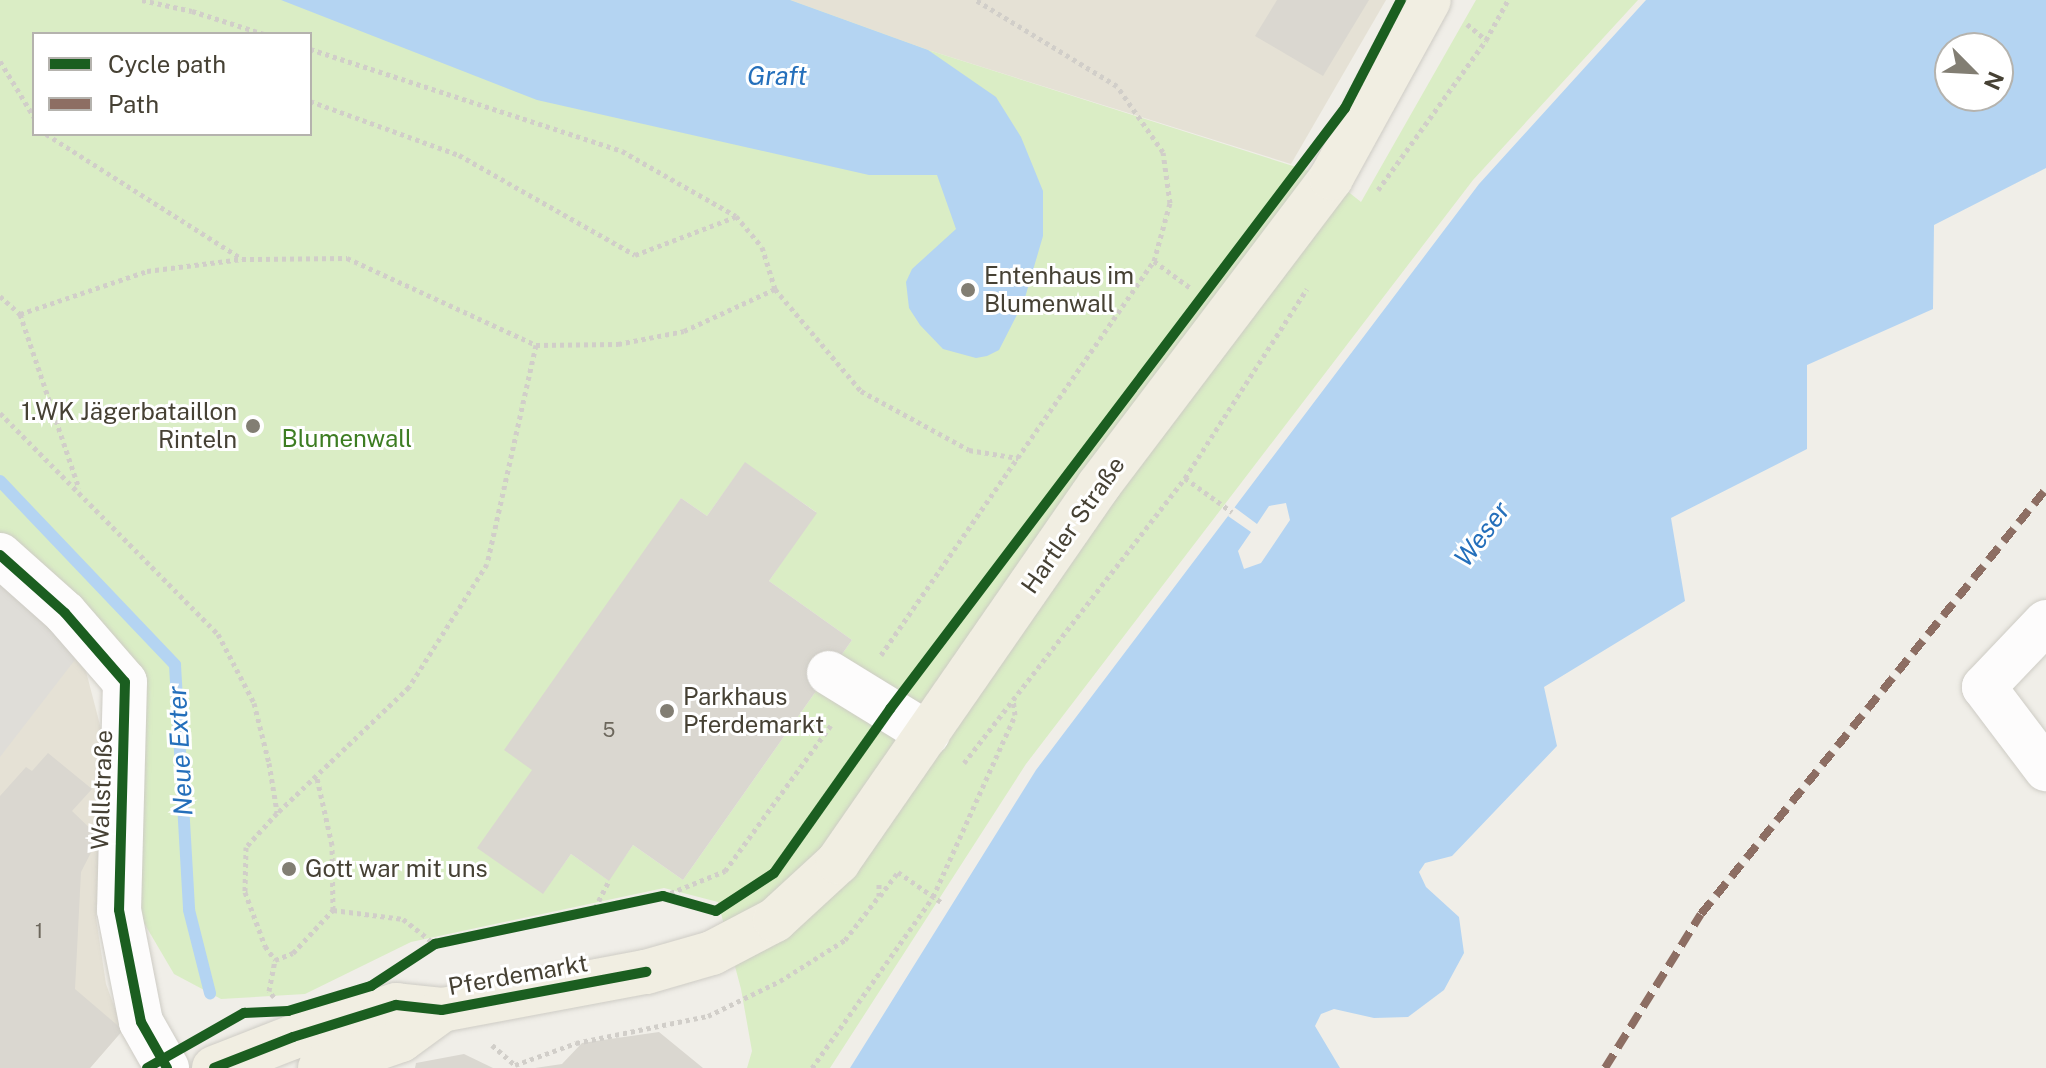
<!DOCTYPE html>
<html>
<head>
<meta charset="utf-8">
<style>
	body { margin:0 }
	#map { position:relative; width:2046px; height:1068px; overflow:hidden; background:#f0eee8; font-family:"Public Sans",sans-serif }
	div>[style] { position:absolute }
	.residential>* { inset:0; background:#e5e1d5 }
	.green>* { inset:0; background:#daedc5 }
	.parking>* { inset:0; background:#dfddd8 }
	.water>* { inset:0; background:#b4d4f2 }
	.pier>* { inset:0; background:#f0eee8 }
	.stream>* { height:12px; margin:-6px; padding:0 6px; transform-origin:6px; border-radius:6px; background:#b4d4f2 }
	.building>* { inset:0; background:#dad7d0 }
	.path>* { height:5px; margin-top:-2.5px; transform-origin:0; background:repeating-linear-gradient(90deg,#d1cec9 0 4px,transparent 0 8px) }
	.roads { filter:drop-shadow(0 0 2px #ceccc5) drop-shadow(0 0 2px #ceccc5) }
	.minor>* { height:44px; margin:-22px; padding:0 22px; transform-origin:22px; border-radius:22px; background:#fdfcfc }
	.major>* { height:44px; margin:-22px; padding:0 22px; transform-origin:22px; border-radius:22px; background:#f1eee2 }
	.quiet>* { height:8px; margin-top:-4px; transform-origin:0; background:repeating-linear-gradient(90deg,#8d6e63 0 16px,transparent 0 24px) }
	.cycleway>* { height:10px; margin:-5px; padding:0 5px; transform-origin:5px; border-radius:5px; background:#1b5e20 }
	.dots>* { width:22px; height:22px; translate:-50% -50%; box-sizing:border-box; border:4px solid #fff; border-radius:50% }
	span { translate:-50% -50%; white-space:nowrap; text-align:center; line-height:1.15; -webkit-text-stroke:6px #fff; paint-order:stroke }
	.number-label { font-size:20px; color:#6c675c }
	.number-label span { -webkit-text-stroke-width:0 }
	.poi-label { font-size:24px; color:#464134 }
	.left { translate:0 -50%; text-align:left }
	.right { translate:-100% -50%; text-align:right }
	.park-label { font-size:24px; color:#3d7d22 }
	.street-label { font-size:24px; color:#464134 }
	.water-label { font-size:26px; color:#246fbb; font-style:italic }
	.legend { position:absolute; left:32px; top:32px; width:280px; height:104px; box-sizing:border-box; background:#fff; border:2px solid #b5b3ae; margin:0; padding:10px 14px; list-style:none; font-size:24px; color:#464134 }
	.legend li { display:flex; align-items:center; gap:16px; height:40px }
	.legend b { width:40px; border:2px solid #b5b3ae }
	.north { position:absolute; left:1934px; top:32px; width:80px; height:80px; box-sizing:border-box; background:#fff; border:2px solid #b5b3ae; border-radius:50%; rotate:114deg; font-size:22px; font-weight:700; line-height:32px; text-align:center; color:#464134 }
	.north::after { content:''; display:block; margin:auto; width:28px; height:36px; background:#827e73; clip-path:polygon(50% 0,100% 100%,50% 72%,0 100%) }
</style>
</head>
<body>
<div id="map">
	<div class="residential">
		<div style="clip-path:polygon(790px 0,1386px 0,1291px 164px,928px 50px)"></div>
		<div style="clip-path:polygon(0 582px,81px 652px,101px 729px,102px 831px,96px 918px,106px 984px,123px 1030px,90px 1068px,0 1068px)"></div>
	</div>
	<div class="green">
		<div style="clip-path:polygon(evenodd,0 0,790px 0,928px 50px,1331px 178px,1361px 202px,1476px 0,1638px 0,1473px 180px,1026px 764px,830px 1068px,747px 1068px,752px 1051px,741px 989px,718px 902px,664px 888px,411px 942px,305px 994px,221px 999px,174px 974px,127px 894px,144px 690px,0 535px,0 0,34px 34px,310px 34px,310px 134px,34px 134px,34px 34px,0 0,745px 463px,816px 512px,769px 581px,852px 640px,683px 880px,633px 845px,608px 880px,571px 854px,543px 893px,532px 770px,681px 498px,707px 516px,745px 463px)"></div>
	</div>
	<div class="parking">
		<div style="clip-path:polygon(0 582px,81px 652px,0 757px)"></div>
	</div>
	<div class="water">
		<div style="clip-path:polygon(281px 0,790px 0,928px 50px,996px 97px,1021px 137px,1043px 191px,1043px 236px,1024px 301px,999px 350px,987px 356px,976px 358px,943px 349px,920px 325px,909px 308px,906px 282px,912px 269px,956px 229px,937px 175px,869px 175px,537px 100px)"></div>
		<div style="clip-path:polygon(evenodd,1646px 0,2046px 0,2046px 168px,1934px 225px,1933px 309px,1807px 365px,1807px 449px,1671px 518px,1685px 601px,1544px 687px,1557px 746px,1452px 856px,1425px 863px,1419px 872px,1426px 887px,1459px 917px,1464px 953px,1444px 990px,1408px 1017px,1374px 1018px,1334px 1009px,1321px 1014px,1315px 1026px,1340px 1068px,850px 1068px,1036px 770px,1479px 184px,1646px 0,1950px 48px,1998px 48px,1998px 96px,1950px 96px,1950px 48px)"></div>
	</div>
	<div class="pier">
		<div style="clip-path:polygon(1286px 503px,1290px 520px,1261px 563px,1244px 569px,1238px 551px,1251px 532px,1228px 516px,1234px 507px,1257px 524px,1269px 506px)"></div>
	</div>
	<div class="stream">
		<div style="left:0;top:481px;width:254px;rotate:46.4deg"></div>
		<div style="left:175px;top:665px;width:245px;rotate:86.7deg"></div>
		<div style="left:189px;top:910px;width:86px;rotate:75.8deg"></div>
	</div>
	<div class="building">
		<div style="clip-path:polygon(1277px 0,1369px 0,1323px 76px,1255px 36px)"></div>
		<div style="clip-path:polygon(745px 462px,817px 513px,769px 581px,852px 640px,683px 880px,633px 845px,609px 881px,571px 854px,543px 894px,477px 848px,532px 770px,504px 750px,681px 498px,707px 516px)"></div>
		<div style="clip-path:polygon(48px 753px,92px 789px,72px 811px,99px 837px,81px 872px,75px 989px,123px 1030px,90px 1068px,0 1068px,0 796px,26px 767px,32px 771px)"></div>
		<div style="clip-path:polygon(659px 1032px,703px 1068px,535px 1068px,562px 1064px,582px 1043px)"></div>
		<div style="clip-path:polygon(464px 1054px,493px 1068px,415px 1068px,416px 1063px)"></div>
	</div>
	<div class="path">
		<div style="left:142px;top:0;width:51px;rotate:12.4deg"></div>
		<div style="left:192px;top:11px;width:76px;rotate:17.7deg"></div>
		<div style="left:1467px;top:24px;width:25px;rotate:40deg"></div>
		<div style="left:310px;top:49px;width:328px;rotate:18.1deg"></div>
		<div style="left:622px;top:151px;width:131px;rotate:29.7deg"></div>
		<div style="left:736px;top:216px;width:40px;rotate:50deg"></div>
		<div style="left:762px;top:247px;width:44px;rotate:72.8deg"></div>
		<div style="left:0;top:61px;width:66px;rotate:58.7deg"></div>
		<div style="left:310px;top:101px;width:158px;rotate:19.9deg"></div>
		<div style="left:459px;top:155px;width:202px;rotate:29.6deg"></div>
		<div style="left:635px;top:255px;width:107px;rotate:-20.8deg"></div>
		<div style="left:46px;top:134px;width:232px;rotate:32.5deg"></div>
		<div style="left:242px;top:259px;width:105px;rotate:-0.5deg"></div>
		<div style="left:347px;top:258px;width:208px;rotate:24.7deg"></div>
		<div style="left:536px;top:345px;width:224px;rotate:102.6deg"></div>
		<div style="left:487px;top:564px;width:146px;rotate:122.4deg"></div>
		<div style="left:409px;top:687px;width:182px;rotate:136.3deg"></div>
		<div style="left:277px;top:813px;width:46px;rotate:132.4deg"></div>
		<div style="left:246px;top:847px;width:45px;rotate:91.3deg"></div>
		<div style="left:245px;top:892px;width:58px;rotate:69.7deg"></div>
		<div style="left:265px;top:946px;width:17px;rotate:54deg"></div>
		<div style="left:275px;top:960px;width:19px;rotate:-21deg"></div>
		<div style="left:293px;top:953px;width:59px;rotate:-47.1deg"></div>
		<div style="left:333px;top:910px;width:65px;rotate:-90.9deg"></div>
		<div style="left:332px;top:845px;width:69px;rotate:-102.6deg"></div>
		<div style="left:1378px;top:190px;width:185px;rotate:-54.2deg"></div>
		<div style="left:1486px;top:40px;width:46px;rotate:-61.2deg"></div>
		<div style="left:1154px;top:261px;width:47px;rotate:36.4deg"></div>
		<div style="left:0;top:296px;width:27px;rotate:42deg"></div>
		<div style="left:20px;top:314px;width:184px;rotate:71.3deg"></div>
		<div style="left:20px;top:314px;width:134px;rotate:-18.7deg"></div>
		<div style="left:147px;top:271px;width:96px;rotate:-7.2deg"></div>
		<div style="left:536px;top:345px;width:82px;rotate:-0.7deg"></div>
		<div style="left:618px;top:344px;width:67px;rotate:-11.1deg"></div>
		<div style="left:684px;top:331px;width:100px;rotate:-24.8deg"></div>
		<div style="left:775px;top:289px;width:133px;rotate:49.9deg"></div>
		<div style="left:861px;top:391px;width:123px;rotate:28.6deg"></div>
		<div style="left:969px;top:450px;width:50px;rotate:9.3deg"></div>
		<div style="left:0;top:413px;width:310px;rotate:45.4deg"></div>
		<div style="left:218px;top:634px;width:78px;rotate:62.4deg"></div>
		<div style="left:254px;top:703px;width:62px;rotate:76deg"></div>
		<div style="left:269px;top:763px;width:50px;rotate:80.7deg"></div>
		<div style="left:1185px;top:478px;width:58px;rotate:35.9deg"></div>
		<div style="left:881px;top:655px;width:479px;rotate:-55.3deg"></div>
		<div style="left:1154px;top:261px;width:60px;rotate:-74.6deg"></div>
		<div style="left:1170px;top:203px;width:51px;rotate:-97.8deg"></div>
		<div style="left:1163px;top:152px;width:80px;rotate:-124.9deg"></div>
		<div style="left:1117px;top:86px;width:165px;rotate:-148.6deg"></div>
		<div style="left:964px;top:763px;width:361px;rotate:-52.2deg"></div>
		<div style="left:1185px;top:478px;width:225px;rotate:-57.2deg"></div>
		<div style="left:663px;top:896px;width:67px;rotate:-22deg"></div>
		<div style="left:725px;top:871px;width:180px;rotate:-54deg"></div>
		<div style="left:880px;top:896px;width:30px;rotate:-53deg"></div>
		<div style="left:898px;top:872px;width:52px;rotate:34.9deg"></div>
		<div style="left:595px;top:908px;width:30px;rotate:-63deg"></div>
		<div style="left:333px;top:910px;width:71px;rotate:7.3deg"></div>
		<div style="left:403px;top:919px;width:41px;rotate:38deg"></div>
		<div style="left:274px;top:997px;width:8px;rotate:-130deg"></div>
		<div style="left:269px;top:991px;width:32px;rotate:-79deg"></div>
		<div style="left:492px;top:1045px;width:30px;rotate:41deg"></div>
		<div style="left:515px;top:1065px;width:65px;rotate:-19.8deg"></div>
		<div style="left:576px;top:1043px;width:135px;rotate:-11.6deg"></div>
		<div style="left:708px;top:1016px;width:80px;rotate:-25.9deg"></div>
		<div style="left:780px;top:981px;width:77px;rotate:-32.2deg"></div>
		<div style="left:845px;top:940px;width:56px;rotate:-52.3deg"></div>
		<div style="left:879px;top:896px;width:15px;rotate:-90deg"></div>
		<div style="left:812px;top:1068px;width:209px;rotate:-54.7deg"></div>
		<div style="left:933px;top:897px;width:200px;rotate:-65.7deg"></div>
		<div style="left:1015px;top:715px;width:16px;rotate:-97deg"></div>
	</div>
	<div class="roads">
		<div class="minor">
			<div style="left:0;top:555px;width:87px;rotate:41.7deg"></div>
			<div style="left:65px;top:613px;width:91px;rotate:49deg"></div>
			<div style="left:125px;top:682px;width:228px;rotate:91.5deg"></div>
			<div style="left:119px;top:910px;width:114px;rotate:78.9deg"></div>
			<div style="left:141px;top:1022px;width:53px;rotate:60.5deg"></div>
			<div style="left:2046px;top:622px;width:90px;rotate:133.6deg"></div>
			<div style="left:1984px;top:687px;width:103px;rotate:52.9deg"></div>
			<div style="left:829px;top:673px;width:116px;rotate:31.6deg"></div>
		</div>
		<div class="major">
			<div style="left:214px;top:1068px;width:85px;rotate:-21.4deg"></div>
			<div style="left:293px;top:1037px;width:108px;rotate:-17.3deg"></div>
			<div style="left:396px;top:1005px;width:46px;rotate:6.2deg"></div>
			<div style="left:442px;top:1010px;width:208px;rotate:-10.6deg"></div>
			<div style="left:646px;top:972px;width:69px;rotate:-16.1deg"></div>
			<div style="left:712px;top:953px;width:71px;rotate:-27.6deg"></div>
			<div style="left:775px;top:920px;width:86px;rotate:-42.6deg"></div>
			<div style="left:838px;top:862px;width:459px;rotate:-55.3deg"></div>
			<div style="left:1099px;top:485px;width:385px;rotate:-52.9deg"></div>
			<div style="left:1331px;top:178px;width:203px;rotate:-61.2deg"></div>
			<div style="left:320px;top:1068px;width:86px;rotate:-19.1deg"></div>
			<div style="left:401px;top:1040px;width:51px;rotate:-36.2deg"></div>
		</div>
	</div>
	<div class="quiet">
		<div style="left:1605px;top:1068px;width:181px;rotate:-58.1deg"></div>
		<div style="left:1701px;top:914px;width:547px;rotate:-50.93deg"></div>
	</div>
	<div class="cycleway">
		<div style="left:0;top:555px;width:87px;rotate:41.7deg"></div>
		<div style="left:65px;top:613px;width:91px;rotate:49deg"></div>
		<div style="left:125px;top:682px;width:228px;rotate:91.5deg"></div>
		<div style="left:119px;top:910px;width:114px;rotate:78.9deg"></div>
		<div style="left:141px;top:1022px;width:53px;rotate:60.5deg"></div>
		<div style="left:147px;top:1068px;width:112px;rotate:-29.6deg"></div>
		<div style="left:244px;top:1013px;width:44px;rotate:-2.6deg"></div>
		<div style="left:288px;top:1011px;width:87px;rotate:-16.8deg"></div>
		<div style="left:371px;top:986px;width:77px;rotate:-33.3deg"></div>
		<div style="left:435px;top:944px;width:233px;rotate:-11.9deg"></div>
		<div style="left:663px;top:896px;width:55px;rotate:15.8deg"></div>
		<div style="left:716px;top:911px;width:69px;rotate:-33.2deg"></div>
		<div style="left:774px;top:873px;width:201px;rotate:-54.7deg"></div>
		<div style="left:890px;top:709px;width:754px;rotate:-52.87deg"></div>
		<div style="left:1345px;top:108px;width:122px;rotate:-62.6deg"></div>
		<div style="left:214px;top:1068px;width:85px;rotate:-21.4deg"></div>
		<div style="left:293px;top:1037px;width:108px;rotate:-17.3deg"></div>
		<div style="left:396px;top:1005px;width:46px;rotate:6.2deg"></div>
		<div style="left:442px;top:1010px;width:208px;rotate:-10.6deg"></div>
	</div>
	<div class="dots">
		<div style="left:968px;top:290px;background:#827e73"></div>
		<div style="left:253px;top:426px;background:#827e73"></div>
		<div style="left:667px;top:711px;background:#827e73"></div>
		<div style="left:289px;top:869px;background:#827e73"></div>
	</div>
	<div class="number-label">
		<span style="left:609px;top:730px">5</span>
		<span style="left:39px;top:931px">1</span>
	</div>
	<div class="poi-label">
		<span class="left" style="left:984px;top:290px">Entenhaus im<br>Blumenwall</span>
		<span class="right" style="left:237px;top:426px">1.WK Jägerbataillon<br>Rinteln</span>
		<span class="left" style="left:683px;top:711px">Parkhaus<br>Pferdemarkt</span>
		<span class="left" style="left:305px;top:869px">Gott war mit uns</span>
	</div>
	<div class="park-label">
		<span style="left:347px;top:439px">Blumenwall</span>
	</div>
	<div class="street-label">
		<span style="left:1073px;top:525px;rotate:-55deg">Hartler Straße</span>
		<span style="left:102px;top:790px;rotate:-88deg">Wallstraße</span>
		<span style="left:518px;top:975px;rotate:-10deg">Pferdemarkt</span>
	</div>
	<div class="water-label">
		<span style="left:777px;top:76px">Graft</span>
		<span style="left:1482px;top:534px;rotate:-53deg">Weser</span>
		<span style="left:180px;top:751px;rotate:-93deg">Neue Exter</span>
	</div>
	<ul class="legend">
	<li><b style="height:10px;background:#1b5e20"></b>Cycle path</li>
	<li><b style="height:10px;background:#8d6e63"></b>Path</li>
	</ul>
	<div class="north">N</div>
</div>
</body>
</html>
